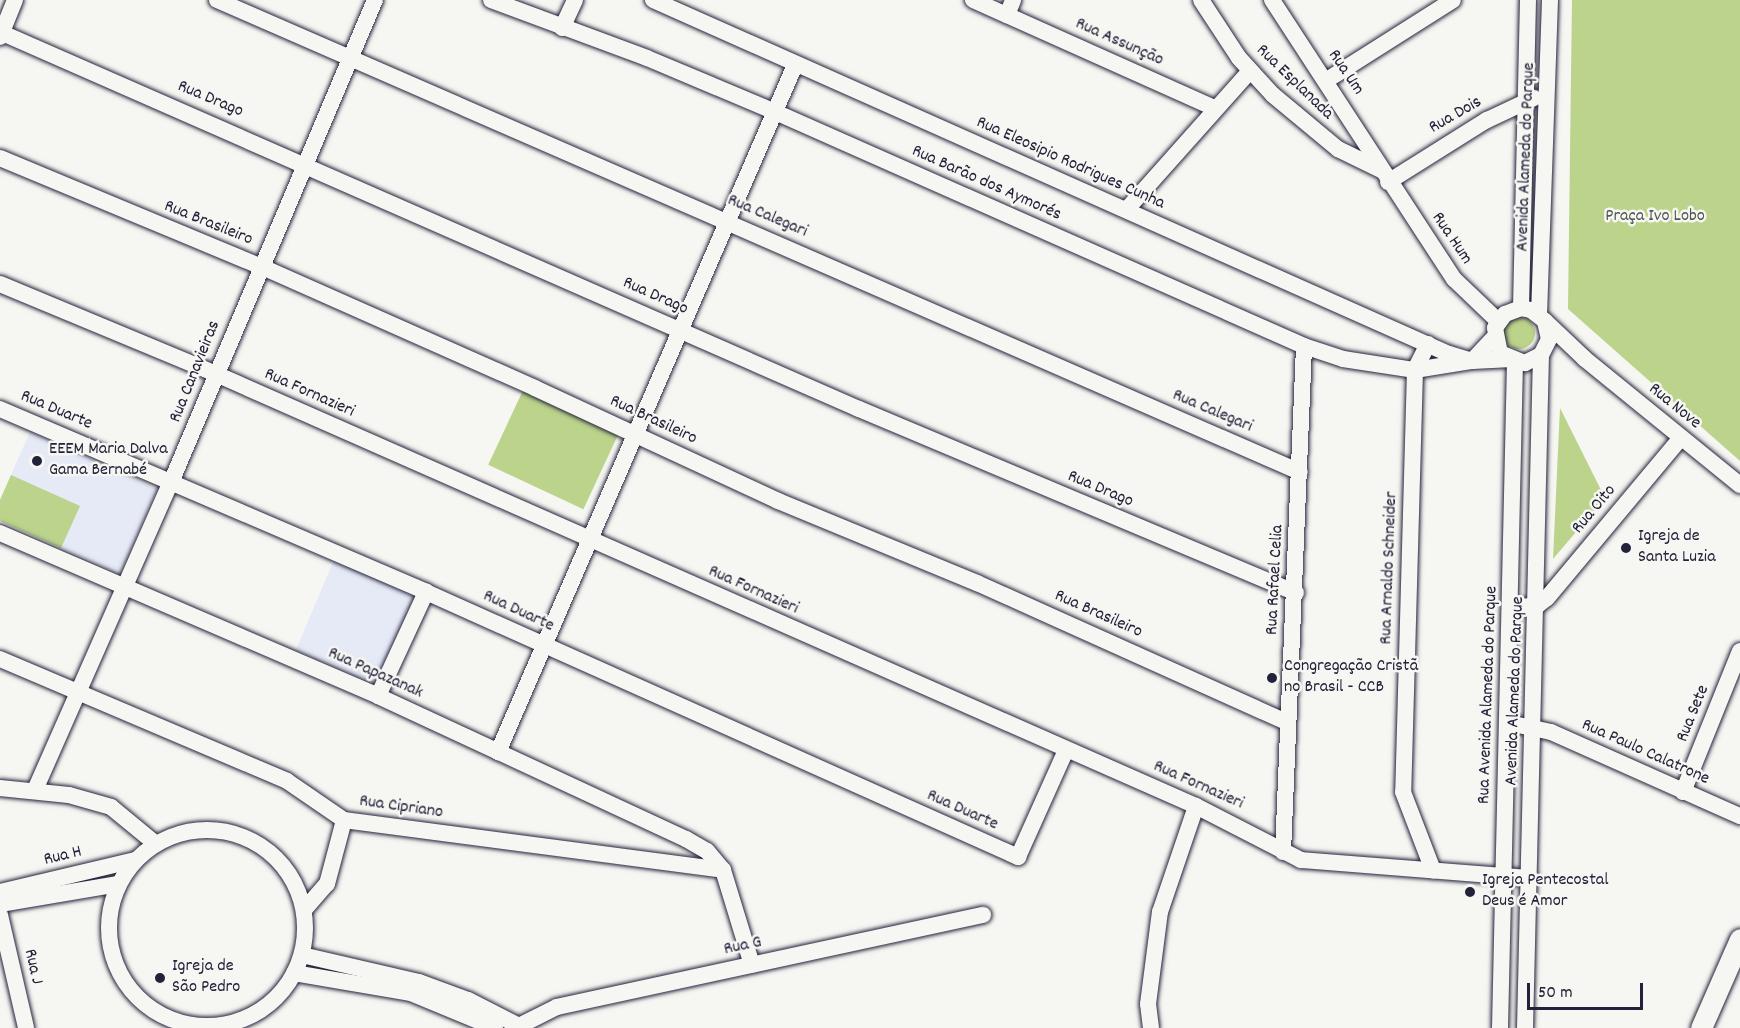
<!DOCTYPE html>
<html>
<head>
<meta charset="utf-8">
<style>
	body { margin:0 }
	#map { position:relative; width:1740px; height:1028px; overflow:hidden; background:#f6f6f2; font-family:Dekko,sans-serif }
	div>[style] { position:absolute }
	.built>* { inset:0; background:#e6e9f6; transform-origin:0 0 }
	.green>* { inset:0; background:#bbd38a; transform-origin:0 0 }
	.round { border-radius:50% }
	.roads { filter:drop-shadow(0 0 2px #22223b) drop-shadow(0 0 2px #22223b) }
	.minor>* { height:16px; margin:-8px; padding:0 8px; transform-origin:8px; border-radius:8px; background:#f6f6f2 }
	.minor>.ring { margin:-8px; padding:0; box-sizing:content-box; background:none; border:16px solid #f6f6f2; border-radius:50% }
	.major>* { height:21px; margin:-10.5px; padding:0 10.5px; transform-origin:10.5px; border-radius:10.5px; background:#f6f6f2 }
	.dots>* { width:16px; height:16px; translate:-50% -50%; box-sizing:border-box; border:3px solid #f6f6f2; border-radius:50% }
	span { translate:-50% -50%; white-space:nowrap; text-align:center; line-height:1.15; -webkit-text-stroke:5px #f6f6f2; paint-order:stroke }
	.street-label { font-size:18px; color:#22223b }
	.park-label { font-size:18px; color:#505753 }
	.poi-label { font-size:18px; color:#22223b }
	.left { translate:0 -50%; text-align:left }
	.scale { position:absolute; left:1527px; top:983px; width:116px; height:27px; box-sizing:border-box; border:3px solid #22223b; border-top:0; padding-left:8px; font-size:18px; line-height:21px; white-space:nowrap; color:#22223b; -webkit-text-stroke:4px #f6f6f2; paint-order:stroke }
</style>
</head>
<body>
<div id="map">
	<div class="built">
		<div style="clip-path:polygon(30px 432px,157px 489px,120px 574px,0 521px,0 500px)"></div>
		<div style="left:334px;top:560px;width:89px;height:98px;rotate:23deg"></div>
	</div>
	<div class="green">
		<div style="clip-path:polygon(1572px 0,1740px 0,1740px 461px,1568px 309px)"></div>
		<div class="round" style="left:1503px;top:317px;width:32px;height:32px"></div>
		<div style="left:525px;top:386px;width:105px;height:87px;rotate:25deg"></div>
		<div style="clip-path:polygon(1560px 408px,1605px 498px,1553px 559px)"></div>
		<div style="clip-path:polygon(11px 475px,80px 506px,61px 548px,0 521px,0 500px)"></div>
	</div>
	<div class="roads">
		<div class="minor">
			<div style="left:217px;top:0;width:1181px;rotate:23.55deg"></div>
			<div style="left:491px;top:0;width:166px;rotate:20.4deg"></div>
			<div style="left:647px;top:58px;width:137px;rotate:22.8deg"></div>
			<div style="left:773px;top:111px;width:581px;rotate:23.87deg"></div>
			<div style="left:1304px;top:346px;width:41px;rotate:18.4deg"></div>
			<div style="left:1343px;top:359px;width:73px;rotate:8.7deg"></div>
			<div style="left:1415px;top:370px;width:58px;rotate:-9deg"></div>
			<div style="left:1472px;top:361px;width:33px;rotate:-47deg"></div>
			<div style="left:653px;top:0;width:871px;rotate:23.98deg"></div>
			<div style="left:1449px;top:354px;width:24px;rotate:17deg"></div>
			<div style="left:1472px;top:361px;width:35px;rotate:-3deg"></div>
			<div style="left:973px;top:0;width:265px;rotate:24.1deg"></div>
			<div style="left:1201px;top:0;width:69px;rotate:56.8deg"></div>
			<div style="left:1239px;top:58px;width:50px;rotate:47.4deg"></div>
			<div style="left:1273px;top:95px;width:85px;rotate:39.7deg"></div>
			<div style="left:1338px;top:149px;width:48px;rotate:26deg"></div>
			<div style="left:1272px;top:0;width:333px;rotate:56.9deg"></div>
			<div style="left:1454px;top:279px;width:61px;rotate:43.7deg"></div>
			<div style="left:1007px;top:15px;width:16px;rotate:-68deg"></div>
			<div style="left:562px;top:28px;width:31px;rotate:-65deg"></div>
			<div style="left:0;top:32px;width:938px;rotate:23.7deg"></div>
			<div style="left:859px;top:409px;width:474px;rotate:22.8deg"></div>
			<div style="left:0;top:37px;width:40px;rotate:-68deg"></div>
			<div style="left:1327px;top:80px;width:149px;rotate:-32.4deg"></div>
			<div style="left:0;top:158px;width:282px;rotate:22.6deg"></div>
			<div style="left:260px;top:266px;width:301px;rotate:23.9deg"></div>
			<div style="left:535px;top:388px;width:268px;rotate:24.9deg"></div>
			<div style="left:778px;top:501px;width:215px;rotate:22.4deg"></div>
			<div style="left:977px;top:583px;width:341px;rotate:24.2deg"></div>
			<div style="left:1388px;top:182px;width:117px;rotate:-32.1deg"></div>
			<div style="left:1487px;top:120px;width:52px;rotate:-25.1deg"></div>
			<div style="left:1127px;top:209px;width:185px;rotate:-48.3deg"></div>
			<div style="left:0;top:284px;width:234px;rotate:22.6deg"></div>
			<div style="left:216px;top:374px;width:1071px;rotate:23.79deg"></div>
			<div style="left:1196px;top:806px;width:118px;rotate:27.2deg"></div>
			<div style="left:1301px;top:860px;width:230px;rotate:4.5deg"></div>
			<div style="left:1521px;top:308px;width:308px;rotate:-88.7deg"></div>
			<div style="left:1539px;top:315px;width:315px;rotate:-88deg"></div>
			<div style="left:1545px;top:321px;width:55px;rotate:43.5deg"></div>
			<div style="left:1585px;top:359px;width:200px;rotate:39.1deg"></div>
			<div style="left:1428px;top:344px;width:29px;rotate:117deg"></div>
			<div style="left:1415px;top:370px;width:422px;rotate:91.6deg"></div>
			<div style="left:1403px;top:792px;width:84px;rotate:69deg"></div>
			<div style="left:0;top:409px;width:464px;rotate:23.2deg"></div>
			<div style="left:426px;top:592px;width:649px;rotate:24.11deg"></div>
			<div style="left:1018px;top:857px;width:117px;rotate:-65.8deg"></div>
			<div style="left:0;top:533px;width:412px;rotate:23.3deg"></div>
			<div style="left:378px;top:696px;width:340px;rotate:24.9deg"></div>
			<div style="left:686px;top:839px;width:24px;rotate:30deg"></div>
			<div style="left:707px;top:851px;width:25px;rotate:50deg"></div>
			<div style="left:723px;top:870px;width:99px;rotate:73deg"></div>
			<div style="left:1511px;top:608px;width:27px;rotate:-6deg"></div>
			<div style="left:1538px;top:605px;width:11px;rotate:-38deg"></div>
			<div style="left:1547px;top:598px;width:209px;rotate:-50.1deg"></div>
			<div style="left:0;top:659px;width:312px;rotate:23deg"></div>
			<div style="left:287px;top:781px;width:69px;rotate:34.4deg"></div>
			<div style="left:344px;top:820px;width:382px;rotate:7.5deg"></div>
			<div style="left:378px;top:696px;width:115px;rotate:-65.2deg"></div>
			<div style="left:1509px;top:723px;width:43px;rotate:12.1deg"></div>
			<div style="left:1551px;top:732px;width:207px;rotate:24deg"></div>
			<div style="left:498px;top:752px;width:748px;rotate:-66.62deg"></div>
			<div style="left:0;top:788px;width:69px;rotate:5.8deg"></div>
			<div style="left:69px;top:795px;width:44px;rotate:15.9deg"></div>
			<div style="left:111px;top:807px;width:58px;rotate:39.4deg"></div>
			<div style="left:35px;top:790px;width:339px;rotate:-66.2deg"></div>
			<div style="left:172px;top:480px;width:521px;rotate:-67.08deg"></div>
			<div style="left:1683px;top:792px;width:152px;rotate:-68deg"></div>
			<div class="ring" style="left:109px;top:830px;width:180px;height:180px"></div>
			<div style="left:1283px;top:852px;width:506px;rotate:-87.62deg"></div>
			<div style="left:0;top:892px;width:139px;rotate:-13.3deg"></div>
			<div style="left:0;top:904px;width:120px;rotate:-9.6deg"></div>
			<div style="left:304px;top:910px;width:35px;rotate:-49deg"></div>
			<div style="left:327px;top:884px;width:66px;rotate:-75.1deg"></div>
			<div style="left:0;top:915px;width:116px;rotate:77deg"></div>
			<div style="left:302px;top:955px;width:120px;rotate:13deg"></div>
			<div style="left:419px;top:982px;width:52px;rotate:20.2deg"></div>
			<div style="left:468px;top:1000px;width:62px;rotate:27deg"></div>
			<div style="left:294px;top:973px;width:119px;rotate:9.7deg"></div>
			<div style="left:411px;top:993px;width:91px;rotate:22.6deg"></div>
			<div style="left:515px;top:1028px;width:47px;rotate:-26.6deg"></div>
			<div style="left:557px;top:1007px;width:436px;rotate:-12.2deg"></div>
			<div style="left:1151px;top:1028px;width:24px;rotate:-97deg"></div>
			<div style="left:1148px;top:1004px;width:93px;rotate:-82.6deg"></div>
			<div style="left:1160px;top:912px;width:112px;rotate:-71.2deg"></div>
			<div style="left:1500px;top:1028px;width:666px;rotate:-88.71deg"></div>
			<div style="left:1525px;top:1028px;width:673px;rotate:-88.64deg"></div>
			<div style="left:1541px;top:355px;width:18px;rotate:-63deg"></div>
			<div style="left:1549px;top:339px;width:18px;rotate:-103deg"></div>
			<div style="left:1545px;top:321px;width:18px;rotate:-142deg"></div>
			<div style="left:1531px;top:310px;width:10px;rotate:-169deg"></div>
			<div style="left:1521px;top:308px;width:17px;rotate:159deg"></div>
			<div style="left:1505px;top:314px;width:17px;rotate:126deg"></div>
			<div style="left:1495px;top:328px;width:25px;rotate:79deg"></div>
			<div style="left:1500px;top:353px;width:27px;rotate:22deg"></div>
			<div style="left:1525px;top:363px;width:18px;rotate:-27deg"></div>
		</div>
		<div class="major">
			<div style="left:1701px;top:1028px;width:97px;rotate:-66.3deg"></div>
		</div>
	</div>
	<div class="dots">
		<div style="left:37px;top:461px;background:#22223b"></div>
		<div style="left:1626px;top:548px;background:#22223b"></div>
		<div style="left:1272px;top:678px;background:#22223b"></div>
		<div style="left:1470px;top:892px;background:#22223b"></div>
		<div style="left:160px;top:978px;background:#22223b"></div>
	</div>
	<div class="street-label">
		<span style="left:1119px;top:43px;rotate:24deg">Rua Assunção</span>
		<span style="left:1345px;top:73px;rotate:56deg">Rua Um</span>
		<span style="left:1294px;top:83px;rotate:44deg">Rua Esplanada</span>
		<span style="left:210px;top:100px;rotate:23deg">Rua Drago</span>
		<span style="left:1456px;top:116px;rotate:-30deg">Rua Dois</span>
		<span style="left:1527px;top:157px;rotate:-88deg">Avenida Alameda do Parque</span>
		<span style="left:1070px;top:164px;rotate:24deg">Rua Eleosipio Rodrigues Cunha</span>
		<span style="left:986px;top:184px;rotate:24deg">Rua Barão dos Aymorés</span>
		<span style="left:767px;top:217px;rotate:23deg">Rua Calegari</span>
		<span style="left:208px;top:224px;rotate:22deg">Rua Brasileiro</span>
		<span style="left:1451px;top:239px;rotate:56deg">Rua Hum</span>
		<span style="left:655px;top:297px;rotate:24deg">Rua Drago</span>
		<span style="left:196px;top:372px;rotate:-68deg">Rua Canavieiras</span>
		<span style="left:309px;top:394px;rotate:24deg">Rua Fornazieri</span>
		<span style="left:1674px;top:407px;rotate:39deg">Rua Nove</span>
		<span style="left:56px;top:411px;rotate:23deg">Rua Duarte</span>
		<span style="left:1212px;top:412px;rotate:23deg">Rua Calegari</span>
		<span style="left:653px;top:421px;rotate:25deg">Rua Brasileiro</span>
		<span style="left:1100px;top:490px;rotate:23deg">Rua Drago</span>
		<span style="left:1595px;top:510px;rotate:-50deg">Rua Oito</span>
		<span style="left:1390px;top:568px;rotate:-88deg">Rua Arnaldo Schneider</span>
		<span style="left:1276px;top:580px;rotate:-87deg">Rua Rafael Celia</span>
		<span style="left:753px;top:591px;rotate:24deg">Rua Fornazieri</span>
		<span style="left:518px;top:612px;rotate:25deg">Rua Duarte</span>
		<span style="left:1098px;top:615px;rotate:24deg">Rua Brasileiro</span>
		<span style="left:375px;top:674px;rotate:24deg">Rua Papazanak</span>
		<span style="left:1516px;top:691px;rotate:-88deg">Avenida Alameda do Parque</span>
		<span style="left:1489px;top:695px;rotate:-88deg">Rua Avenida Alameda do Parque</span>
		<span style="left:1694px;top:714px;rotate:-68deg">Rua Sete</span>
		<span style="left:1645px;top:753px;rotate:24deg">Rua Paulo Calatrone</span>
		<span style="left:1198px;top:786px;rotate:24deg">Rua Fornazieri</span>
		<span style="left:401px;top:808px;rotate:8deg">Rua Cipriano</span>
		<span style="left:962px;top:811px;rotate:24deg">Rua Duarte</span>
		<span style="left:63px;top:857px;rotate:-13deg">Rua H</span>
		<span style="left:743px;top:947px;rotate:-12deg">Rua G</span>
		<span style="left:32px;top:967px;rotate:77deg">Rua J</span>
	</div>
	<div class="park-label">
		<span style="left:1655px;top:217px">Praça Ivo Lobo</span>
	</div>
	<div class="poi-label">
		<span class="left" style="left:49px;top:461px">EEEM Maria Dalva<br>Gama Bernabé</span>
		<span class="left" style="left:1638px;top:548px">Igreja de<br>Santa Luzia</span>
		<span class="left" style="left:1284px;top:678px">Congregação Cristã<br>no Brasil - CCB</span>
		<span class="left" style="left:1482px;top:892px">Igreja Pentecostal<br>Deus é Amor</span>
		<span class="left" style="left:172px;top:978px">Igreja de<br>São Pedro</span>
	</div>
	<div class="scale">50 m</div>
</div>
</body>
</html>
